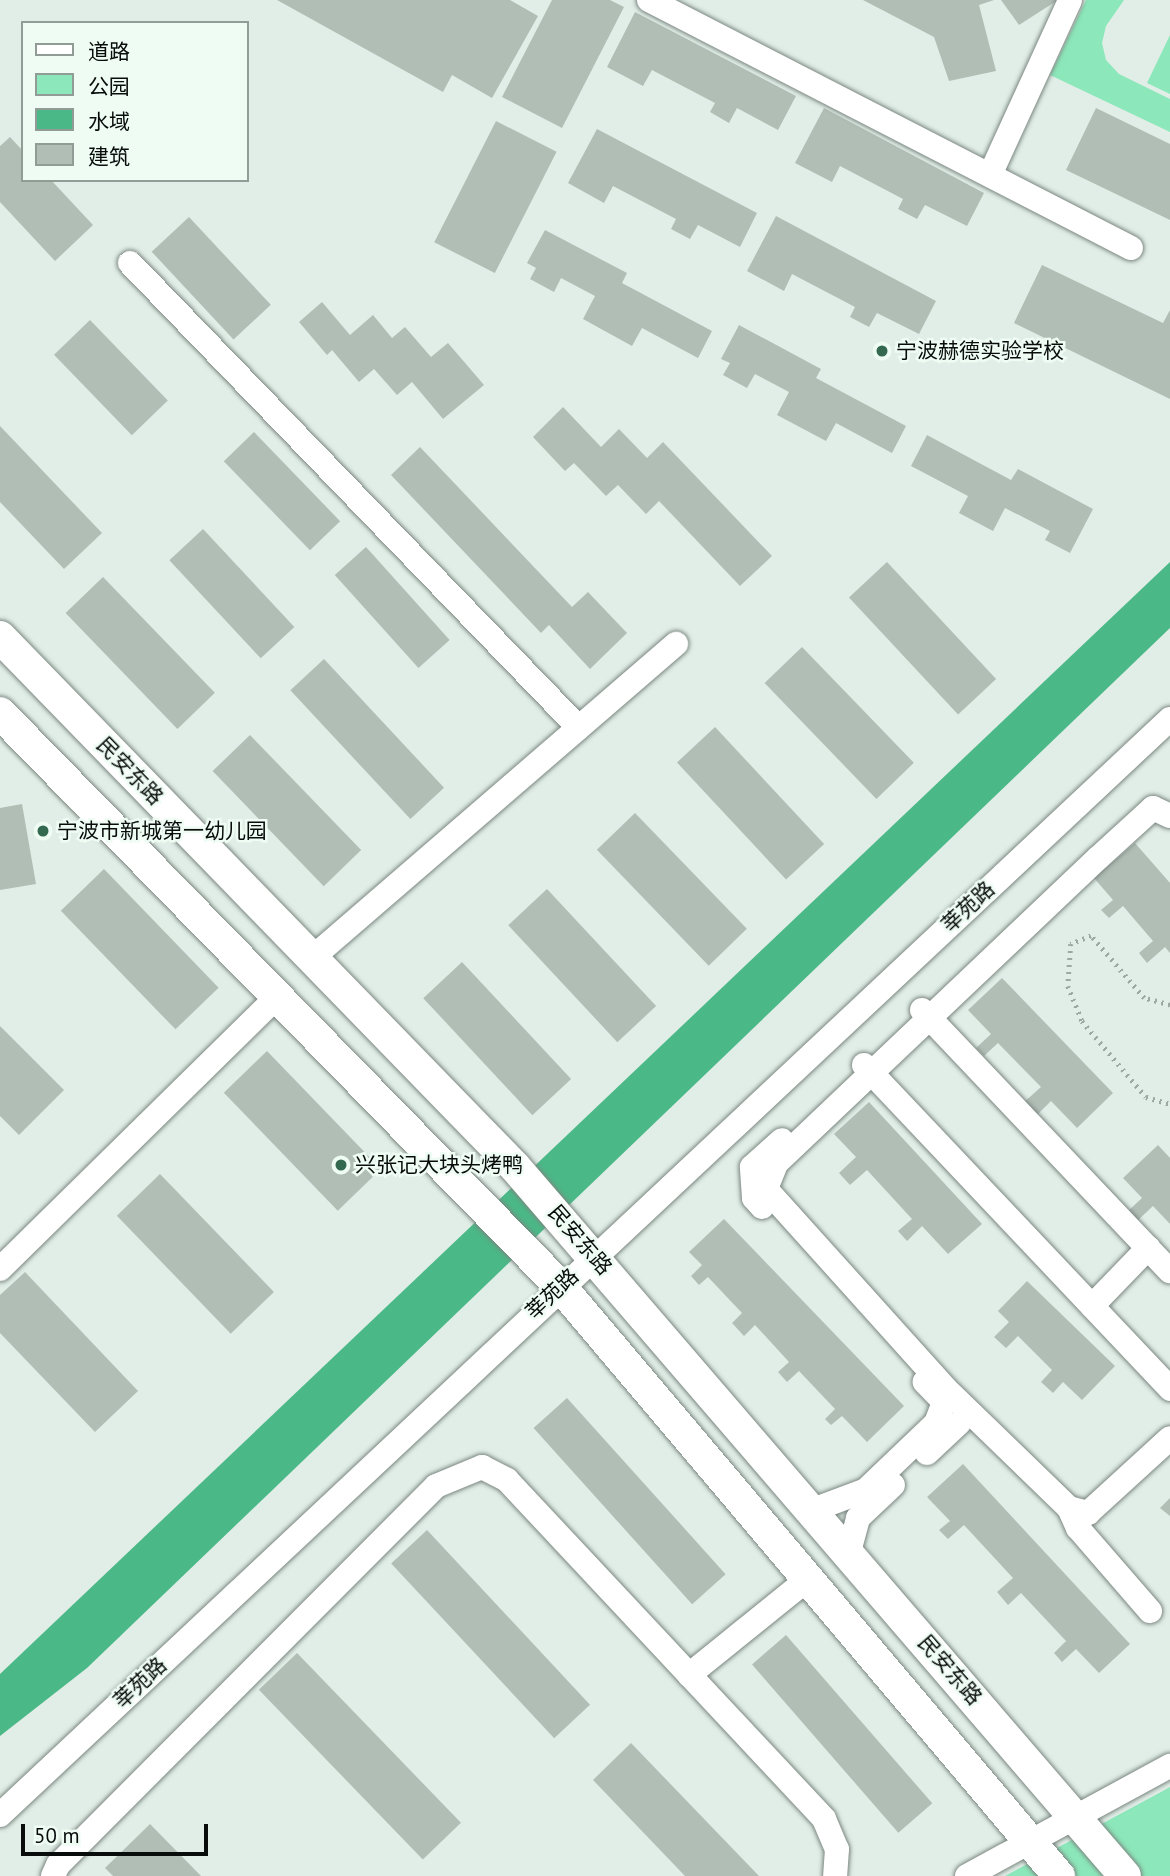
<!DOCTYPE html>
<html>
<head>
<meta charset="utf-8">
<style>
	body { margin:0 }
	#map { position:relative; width:1170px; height:1876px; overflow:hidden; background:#e1eee7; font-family:"PT Sans","Noto Sans SC",sans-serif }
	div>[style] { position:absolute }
	.green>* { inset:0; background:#8ce7ba }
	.water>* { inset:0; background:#4bb887 }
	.building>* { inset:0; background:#b1beb6; transform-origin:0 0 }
	.path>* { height:4.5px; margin-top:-2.25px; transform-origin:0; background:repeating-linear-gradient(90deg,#9ea8a2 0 2px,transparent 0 7px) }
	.roads { filter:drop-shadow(0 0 2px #7b8780) drop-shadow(0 0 2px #7b8780) }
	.minor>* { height:24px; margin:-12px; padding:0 12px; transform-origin:12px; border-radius:12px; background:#fff }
	.major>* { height:32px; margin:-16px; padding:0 16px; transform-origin:16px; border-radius:16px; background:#fff }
	.dots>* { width:19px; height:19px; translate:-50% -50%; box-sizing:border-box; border:4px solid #eefcf4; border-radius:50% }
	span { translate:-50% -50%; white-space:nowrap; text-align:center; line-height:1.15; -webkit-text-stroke:5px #eefcf4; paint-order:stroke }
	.poi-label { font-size:21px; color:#080c0a }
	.left { translate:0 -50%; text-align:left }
	.street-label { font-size:21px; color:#080c0a }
	.legend { position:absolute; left:21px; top:21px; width:228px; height:161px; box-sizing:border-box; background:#eefcf4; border:2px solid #929c96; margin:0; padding:9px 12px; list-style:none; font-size:21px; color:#080c0a }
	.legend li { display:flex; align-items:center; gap:14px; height:35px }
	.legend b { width:35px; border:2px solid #929c96 }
	.scale { position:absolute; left:21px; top:1824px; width:187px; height:32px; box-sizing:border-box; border:4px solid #080c0a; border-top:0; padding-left:9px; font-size:21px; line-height:24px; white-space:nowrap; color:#080c0a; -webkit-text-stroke:5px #eefcf4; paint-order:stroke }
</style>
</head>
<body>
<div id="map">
	<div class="green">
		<div style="clip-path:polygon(1086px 0,1124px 0,1106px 26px,1102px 43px,1106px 60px,1119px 74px,1170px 99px,1170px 132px,1050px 75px)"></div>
		<div style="clip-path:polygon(1170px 35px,1170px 94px,1147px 83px)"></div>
		<div style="clip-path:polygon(1170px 1787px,1170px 1876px,1005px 1876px,1161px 1792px)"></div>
	</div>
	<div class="water">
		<div style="clip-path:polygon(1170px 562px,1170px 628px,87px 1668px,0 1736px,0 1674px)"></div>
	</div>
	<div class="building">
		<div style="clip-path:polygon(277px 0,510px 0,538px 16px,492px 98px,452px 75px,443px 92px)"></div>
		<div style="clip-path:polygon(552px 0,610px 0,624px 7px,562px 128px,502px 97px)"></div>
		<div style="clip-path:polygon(863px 0,994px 0,979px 5px,996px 71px,949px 81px,934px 37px)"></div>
		<div style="clip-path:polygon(1001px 0,1058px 0,1019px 25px)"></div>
		<div style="clip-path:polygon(635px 12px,796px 96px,778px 130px,737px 108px,729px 123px,710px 112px,715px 103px,652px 70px,643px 86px,607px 67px)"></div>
		<div style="clip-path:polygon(824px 108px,984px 193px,967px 226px,925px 205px,917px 219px,898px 209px,903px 199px,840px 166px,832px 182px,795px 163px)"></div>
		<div style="clip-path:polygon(1096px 108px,1170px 144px,1170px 220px,1066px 170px)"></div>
		<div style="left:496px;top:121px;width:68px;height:136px;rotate:27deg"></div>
		<div style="clip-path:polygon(597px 129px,757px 213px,740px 247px,698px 225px,690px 239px,671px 229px,676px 219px,613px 186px,604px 203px,568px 183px)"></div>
		<div style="clip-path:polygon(10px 137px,23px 151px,23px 180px,51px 180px,93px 225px,55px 261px,0 202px,0 146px)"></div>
		<div style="clip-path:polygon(776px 216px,936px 301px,919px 334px,877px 313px,869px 327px,850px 317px,855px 307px,792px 274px,784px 291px,747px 271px)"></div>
		<div style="left:189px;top:217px;width:120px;height:51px;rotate:47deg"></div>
		<div style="clip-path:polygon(545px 230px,627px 273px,622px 283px,712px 331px,698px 358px,642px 328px,632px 346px,583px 319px,595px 296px,561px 278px,554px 292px,530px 279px,536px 268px,527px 263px)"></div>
		<div style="clip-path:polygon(1042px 265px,1163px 323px,1170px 310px,1170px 399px,1014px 323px)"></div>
		<div style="clip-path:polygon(322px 302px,350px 335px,373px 315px,392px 338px,405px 327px,431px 357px,448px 343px,484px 385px,443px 419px,412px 382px,397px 395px,374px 369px,359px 382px,332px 350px,327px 355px,299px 322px)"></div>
		<div style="left:90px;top:320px;width:112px;height:50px;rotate:46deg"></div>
		<div style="clip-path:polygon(739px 325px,821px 369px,816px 378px,906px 426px,892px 453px,836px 423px,826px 441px,777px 415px,789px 392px,755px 374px,747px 388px,723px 375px,730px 363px,721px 359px)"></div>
		<div style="clip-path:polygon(563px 407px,601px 447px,619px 429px,647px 458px,663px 442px,772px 556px,740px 586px,659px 501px,646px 514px,618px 485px,606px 496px,574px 463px,565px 471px,533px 437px)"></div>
		<div style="clip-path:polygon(0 426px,102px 533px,64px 569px,0 502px)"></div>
		<div style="left:254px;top:432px;width:124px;height:42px;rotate:46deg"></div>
		<div style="clip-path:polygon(927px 435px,1011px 480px,1018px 469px,1093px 509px,1070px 553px,1045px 540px,1050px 531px,1005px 508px,993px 531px,959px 513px,968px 496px,911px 466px)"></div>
		<div style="clip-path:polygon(420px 447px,572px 607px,588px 592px,627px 633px,590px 669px,549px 625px,541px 633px,391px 475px)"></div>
		<div style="left:203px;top:529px;width:134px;height:46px;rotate:47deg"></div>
		<div style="left:366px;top:547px;width:125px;height:42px;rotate:48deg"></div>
		<div style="left:887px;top:562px;width:160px;height:52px;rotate:47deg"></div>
		<div style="left:103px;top:577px;width:161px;height:52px;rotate:46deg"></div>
		<div style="left:802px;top:647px;width:161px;height:52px;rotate:46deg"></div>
		<div style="left:324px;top:659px;width:176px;height:46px;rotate:47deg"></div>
		<div style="left:715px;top:727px;width:160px;height:52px;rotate:47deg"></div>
		<div style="left:250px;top:735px;width:160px;height:52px;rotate:46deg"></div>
		<div style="clip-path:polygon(22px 804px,36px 884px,0 890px,0 808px)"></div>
		<div style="left:635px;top:813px;width:161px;height:53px;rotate:46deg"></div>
		<div style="clip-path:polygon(1135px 843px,1170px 883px,1170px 953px,1165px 947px,1147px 963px,1139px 953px,1153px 941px,1123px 906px,1109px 918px,1101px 910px,1113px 900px,1094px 878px)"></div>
		<div style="left:104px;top:869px;width:165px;height:60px;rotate:46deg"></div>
		<div style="left:547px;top:889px;width:160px;height:53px;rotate:47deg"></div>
		<div style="left:462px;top:962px;width:160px;height:53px;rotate:47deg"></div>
		<div style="clip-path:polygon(1002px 978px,1113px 1093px,1077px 1128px,1051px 1101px,1035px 1117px,1022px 1104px,1041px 1087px,998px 1043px,984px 1056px,976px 1048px,991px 1034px,968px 1010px)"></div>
		<div style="clip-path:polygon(0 1026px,64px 1090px,19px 1135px,0 1116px)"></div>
		<div style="left:267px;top:1051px;width:164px;height:60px;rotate:46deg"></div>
		<div style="clip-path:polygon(869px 1102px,982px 1224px,948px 1254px,922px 1226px,907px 1241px,898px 1231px,912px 1219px,867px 1170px,850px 1185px,839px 1173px,856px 1157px,834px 1134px)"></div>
		<div style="clip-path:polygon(1158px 1145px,1170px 1158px,1170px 1224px,1153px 1206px,1136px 1222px,1127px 1212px,1142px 1198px,1123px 1178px)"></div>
		<div style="left:160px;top:1174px;width:164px;height:60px;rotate:46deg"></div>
		<div style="clip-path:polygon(724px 1219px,904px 1406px,867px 1442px,842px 1416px,831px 1425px,825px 1419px,835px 1409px,799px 1371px,787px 1382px,778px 1372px,789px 1362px,755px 1325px,744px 1336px,732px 1323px,742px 1313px,708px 1277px,699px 1285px,691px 1276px,702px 1265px,689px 1252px)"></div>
		<div style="clip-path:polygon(25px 1272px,138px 1391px,95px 1432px,0 1333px,0 1295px)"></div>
		<div style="clip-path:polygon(1027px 1281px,1115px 1366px,1082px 1400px,1063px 1382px,1053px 1393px,1041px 1382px,1052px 1370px,1018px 1336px,1006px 1348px,994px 1337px,1009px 1322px,998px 1311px)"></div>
		<div style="left:567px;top:1398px;width:237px;height:45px;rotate:48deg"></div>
		<div style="clip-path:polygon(963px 1464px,1130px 1644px,1099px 1673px,1076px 1649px,1062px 1662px,1054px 1653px,1066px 1641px,1021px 1593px,1008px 1605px,997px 1592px,1013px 1578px,964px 1525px,948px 1539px,939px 1530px,950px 1521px,927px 1497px)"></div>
		<div style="clip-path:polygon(1170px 1498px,1170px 1516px,1160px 1508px)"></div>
		<div style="left:427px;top:1530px;width:239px;height:49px;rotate:47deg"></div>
		<div style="left:786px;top:1635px;width:223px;height:45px;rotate:49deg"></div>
		<div style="left:297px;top:1653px;width:236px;height:53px;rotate:46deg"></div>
		<div style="clip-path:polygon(631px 1743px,759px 1876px,685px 1876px,593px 1780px)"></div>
		<div style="clip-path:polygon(150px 1824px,201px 1876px,113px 1876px,105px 1868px)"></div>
	</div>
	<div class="path">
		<div style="left:1170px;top:1005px;width:27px;rotate:-165deg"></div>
		<div style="left:1144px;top:998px;width:82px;rotate:-130.5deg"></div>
		<div style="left:1091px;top:936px;width:22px;rotate:158deg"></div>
		<div style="left:1071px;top:944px;width:42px;rotate:94.1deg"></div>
		<div style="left:1068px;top:986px;width:38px;rotate:68deg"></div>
		<div style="left:1082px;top:1021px;width:99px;rotate:49.9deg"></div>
		<div style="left:1146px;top:1097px;width:25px;rotate:16deg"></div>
	</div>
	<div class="roads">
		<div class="minor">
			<div style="left:649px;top:0;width:542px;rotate:27.23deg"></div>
			<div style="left:990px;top:175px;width:192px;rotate:-65.4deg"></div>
			<div style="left:130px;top:263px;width:646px;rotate:46deg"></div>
			<div style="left:1170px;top:816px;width:19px;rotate:-155deg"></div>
			<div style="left:1153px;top:808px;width:74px;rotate:137.7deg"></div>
			<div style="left:1098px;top:858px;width:444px;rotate:136.5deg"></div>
			<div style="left:776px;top:1164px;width:27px;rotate:112deg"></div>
			<div style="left:766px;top:1189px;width:268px;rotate:48deg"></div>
			<div style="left:945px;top:1388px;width:173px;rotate:44.1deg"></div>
			<div style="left:1069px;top:1508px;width:20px;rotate:15deg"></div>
			<div style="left:1088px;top:1513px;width:111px;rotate:-42.4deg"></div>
			<div style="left:312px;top:958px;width:481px;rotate:-40.8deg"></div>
			<div style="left:922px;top:1010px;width:360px;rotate:46.5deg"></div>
			<div style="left:864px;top:1065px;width:446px;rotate:46.6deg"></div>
			<div style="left:762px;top:1207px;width:12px;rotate:-132deg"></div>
			<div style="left:754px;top:1198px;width:31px;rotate:-94deg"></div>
			<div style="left:752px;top:1167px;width:40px;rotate:-42deg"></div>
			<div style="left:0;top:1269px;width:390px;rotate:-44.5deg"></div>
			<div style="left:1092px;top:1306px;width:81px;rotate:-46deg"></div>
			<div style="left:927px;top:1453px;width:44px;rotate:-43.2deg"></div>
			<div style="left:1069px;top:1508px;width:22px;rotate:66deg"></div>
			<div style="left:1078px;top:1528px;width:110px;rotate:49.1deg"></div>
			<div style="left:813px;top:1510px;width:57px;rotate:-20.7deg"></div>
			<div style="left:866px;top:1490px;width:97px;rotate:-43.7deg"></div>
			<div style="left:936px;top:1423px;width:22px;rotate:-69deg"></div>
			<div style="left:944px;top:1402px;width:28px;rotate:-134deg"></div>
			<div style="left:849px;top:1552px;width:35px;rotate:-75deg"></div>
			<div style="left:858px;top:1518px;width:48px;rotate:-43.3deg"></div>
			<div style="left:689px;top:1675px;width:153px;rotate:-38.9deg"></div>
			<div style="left:0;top:1815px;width:1603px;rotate:-43.13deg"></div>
			<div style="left:53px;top:1876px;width:12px;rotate:-66deg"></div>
			<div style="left:58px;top:1865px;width:535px;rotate:-45.08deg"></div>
			<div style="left:436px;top:1486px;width:50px;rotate:-22.4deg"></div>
			<div style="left:482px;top:1467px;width:28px;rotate:27deg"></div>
			<div style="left:507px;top:1480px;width:464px;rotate:46.9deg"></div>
			<div style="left:824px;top:1819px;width:33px;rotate:67deg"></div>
			<div style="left:837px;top:1849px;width:27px;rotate:94deg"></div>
			<div style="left:967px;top:1876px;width:231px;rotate:-28.5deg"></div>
		</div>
		<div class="major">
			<div style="left:0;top:637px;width:739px;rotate:45.82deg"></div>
			<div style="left:515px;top:1167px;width:935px;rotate:49.29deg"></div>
			<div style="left:0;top:713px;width:801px;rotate:45.66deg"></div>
			<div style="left:560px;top:1286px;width:773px;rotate:49.78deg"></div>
		</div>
	</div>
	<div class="dots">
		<div style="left:882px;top:351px;background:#33694f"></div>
		<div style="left:43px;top:831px;background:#33694f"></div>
		<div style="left:341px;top:1165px;background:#33694f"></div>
	</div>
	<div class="poi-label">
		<span class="left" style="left:896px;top:351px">宁波赫德实验学校</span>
		<span class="left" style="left:57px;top:831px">宁波市新城第一幼儿园</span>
		<span class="left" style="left:355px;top:1165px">兴张记大块头烤鸭</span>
	</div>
	<div class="street-label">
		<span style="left:130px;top:771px;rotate:46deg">民安东路</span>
		<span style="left:968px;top:907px;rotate:-43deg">莘苑路</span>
		<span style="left:580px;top:1240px;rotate:49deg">民安东路</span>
		<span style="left:552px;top:1294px;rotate:-43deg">莘苑路</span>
		<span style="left:950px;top:1670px;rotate:49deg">民安东路</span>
		<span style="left:140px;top:1683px;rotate:-43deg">莘苑路</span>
	</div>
	<ul class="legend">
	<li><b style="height:9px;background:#fff"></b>道路</li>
	<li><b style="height:19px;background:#8ce7ba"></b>公园</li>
	<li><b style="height:19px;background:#4bb887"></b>水域</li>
	<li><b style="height:19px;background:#b1beb6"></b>建筑</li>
	</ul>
	<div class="scale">50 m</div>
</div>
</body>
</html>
